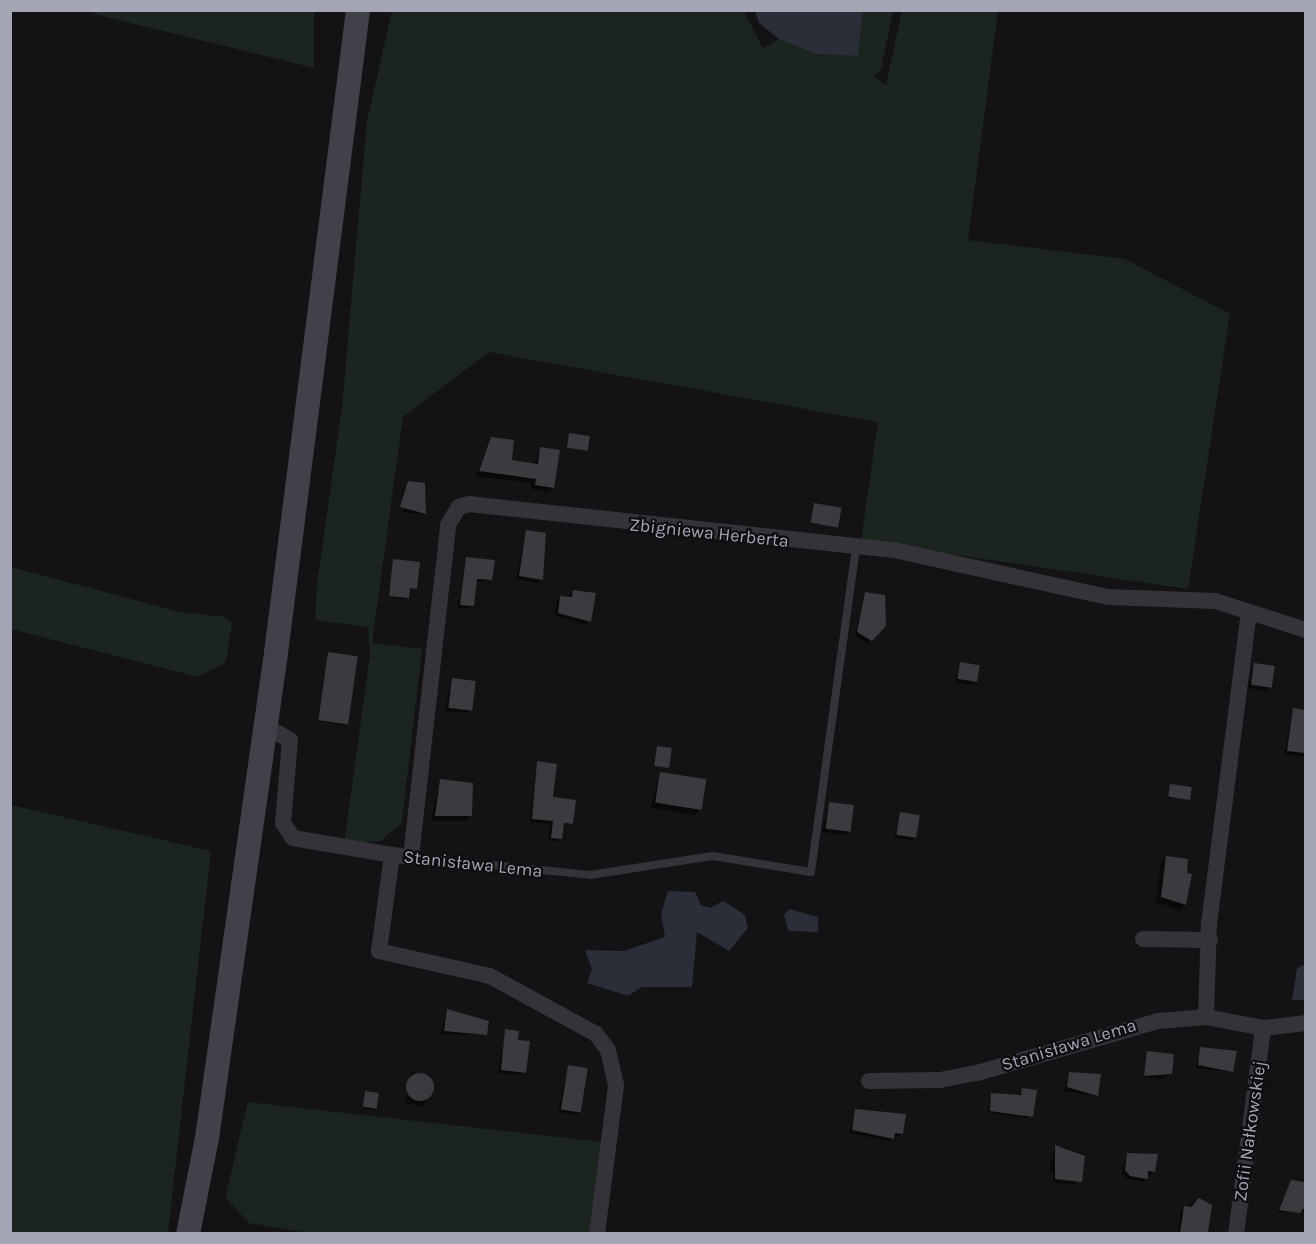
<!DOCTYPE html>
<html>
<head>
<meta charset="utf-8">
<style>
	body { margin:0 }
	#map { position:relative; width:1316px; height:1244px; overflow:hidden; background:#131214; font-family:Karla,sans-serif }
	div>[style] { position:absolute }
	.green>* { inset:0; background:#1c241f }
	.water>* { inset:0; background:#292e38 }
	.shadow>* { inset:0; background:#0007; transform-origin:0 0 }
	.building>* { inset:0; background:#3a3a3f; transform-origin:0 0 }
	.round { border-radius:50% }
	.lane>* { height:8px; margin:-4px; padding:0 4px; transform-origin:4px; border-radius:4px; background:#333339 }
	.street>* { height:16px; margin:-8px; padding:0 8px; transform-origin:8px; border-radius:8px; background:#333339 }
	.secondary>* { height:24px; margin:-12px; padding:0 12px; transform-origin:12px; border-radius:12px; background:#414249 }
	span { translate:-50% -50%; white-space:nowrap; text-align:center; line-height:1.15; -webkit-text-stroke:4.5px #0e0d0f; paint-order:stroke }
	.street-label { font-size:18px; color:#a4a6b5 }
	.frame { position:absolute; inset:0; border:12px solid #a4a6b5; pointer-events:none }
</style>
</head>
<body>
<div id="map">
	<div class="green">
		<div style="clip-path:polygon(96px 10px,314px 11px,314px 68px,94px 14px)"></div>
		<div style="clip-path:polygon(392px 11px,744px 11px,763px 48px,779px 39px,815px 54px,858px 56px,863px 11px,893px 11px,881px 69px,873px 77px,886px 85px,902px 11px,998px 11px,968px 240px,1125px 259px,1230px 314px,1188px 589px,861px 541px,878px 422px,489px 352px,403px 417px,372px 643px,422px 649px,402px 822px,381px 841px,344px 844px,370px 655px,368px 627px,315px 620px,317px 584px,342px 407px,367px 120px)"></div>
		<div style="clip-path:polygon(11px 567px,180px 612px,226px 617px,232px 623px,226px 662px,198px 677px,11px 629px)"></div>
		<div style="clip-path:polygon(11px 805px,211px 851px,168px 1233px,11px 1233px)"></div>
		<div style="clip-path:polygon(248px 1102px,603px 1142px,593px 1233px,309px 1233px,249px 1223px,225px 1197px)"></div>
	</div>
	<div class="water">
		<div style="clip-path:polygon(755px 11px,863px 11px,858px 56px,815px 54px,779px 39px,759px 23px)"></div>
		<div style="clip-path:polygon(668px 891px,695px 892px,701px 905px,710px 908px,723px 901px,745px 915px,748px 928px,729px 951px,697px 932px,692px 987px,642px 987px,628px 996px,587px 983px,592px 969px,585px 950px,624px 951px,665px 937px,661px 914px)"></div>
		<div style="clip-path:polygon(789px 909px,818px 917px,818px 932px,788px 931px,784px 915px)"></div>
		<div style="clip-path:polygon(1305px 964px,1305px 1000px,1292px 1000px,1297px 968px)"></div>
	</div>
	<div class="shadow">
		<div style="clip-path:polygon(492px 438px,510px 461px,534px 465px,541px 449px,553px 487px,548px 492px,531px 489px,532px 483px,475px 476px)"></div>
		<div style="clip-path:polygon(424px 485px,424px 514px,404px 513px,402px 492px)"></div>
		<div style="clip-path:polygon(814px 505px,837px 526px,810px 524px)"></div>
		<div style="clip-path:polygon(526px 532px,541px 579px,538px 583px,516px 579px)"></div>
		<div style="clip-path:polygon(467px 558px,491px 580px,475px 582px,469px 609px,458px 608px)"></div>
		<div style="clip-path:polygon(394px 561px,416px 588px,409px 589px,406px 599px,389px 597px)"></div>
		<div style="clip-path:polygon(574px 592px,590px 621px,587px 625px,555px 616px,557px 600px)"></div>
		<div style="clip-path:polygon(865px 594px,871px 640px,867px 644px,855px 636px)"></div>
		<div style="clip-path:polygon(329px 654px,347px 724px,345px 725px,318px 721px)"></div>
		<div style="clip-path:polygon(960px 663px,976px 682px,973px 685px,955px 682px)"></div>
		<div style="clip-path:polygon(1254px 665px,1270px 687px,1267px 691px,1248px 688px)"></div>
		<div style="clip-path:polygon(452px 679px,471px 710px,468px 713px,445px 711px)"></div>
		<div style="clip-path:polygon(1293px 710px,1305px 711px,1306px 757px,1284px 754px)"></div>
		<div style="clip-path:polygon(537px 763px,551px 798px,571px 823px,562px 826px,557px 842px,548px 841px,550px 824px,530px 822px)"></div>
		<div style="clip-path:polygon(660px 774px,701px 809px,695px 815px,651px 808px)"></div>
		<div style="clip-path:polygon(440px 781px,471px 816px,465px 821px,431px 821px)"></div>
		<div style="clip-path:polygon(1171px 786px,1189px 799px,1168px 798px)"></div>
		<div style="clip-path:polygon(829px 803px,849px 832px,846px 835px,822px 832px)"></div>
		<div style="clip-path:polygon(901px 814px,916px 837px,912px 840px,894px 838px)"></div>
		<div style="clip-path:polygon(1166px 858px,1185px 905px,1180px 910px,1156px 902px,1161px 863px)"></div>
		<div style="clip-path:polygon(447px 1010px,486px 1035px,441px 1034px)"></div>
		<div style="clip-path:polygon(506px 1031px,524px 1072px,521px 1075px,498px 1073px)"></div>
		<div style="clip-path:polygon(1201px 1049px,1232px 1072px,1195px 1068px)"></div>
		<div style="clip-path:polygon(1148px 1052px,1170px 1073px,1160px 1079px,1143px 1077px)"></div>
		<div style="clip-path:polygon(568px 1067px,582px 1111px,578px 1115px,558px 1112px)"></div>
		<div style="left:411px;top:1072px;width:19px;height:32px;rotate:9deg"></div>
		<div style="clip-path:polygon(1070px 1073px,1099px 1075px,1096px 1096px,1064px 1091px)"></div>
		<div style="clip-path:polygon(1022px 1089px,1029px 1118px,988px 1113px,991px 1094px,1019px 1096px)"></div>
		<div style="clip-path:polygon(365px 1092px,375px 1109px,374px 1110px,362px 1108px)"></div>
		<div style="clip-path:polygon(856px 1111px,902px 1134px,889px 1141px,849px 1133px)"></div>
		<div style="clip-path:polygon(1055px 1147px,1069px 1148px,1077px 1185px,1053px 1182px,1054px 1171px,1049px 1171px)"></div>
		<div style="clip-path:polygon(1127px 1154px,1154px 1171px,1143px 1182px,1127px 1179px,1122px 1174px)"></div>
		<div style="clip-path:polygon(1292px 1181px,1306px 1181px,1306px 1212px,1277px 1212px)"></div>
		<div style="clip-path:polygon(1199px 1199px,1210px 1206px,1209px 1234px,1178px 1234px,1181px 1211px)"></div>
	</div>
	<div class="building">
		<div style="left:569px;top:433px;width:21px;height:15px;rotate:8deg"></div>
		<div style="clip-path:polygon(491px 437px,514px 440px,512px 460px,538px 464px,540px 447px,560px 450px,554px 488px,535px 485px,536px 479px,479px 471px)"></div>
		<div style="clip-path:polygon(408px 481px,425px 483px,426px 514px,400px 507px)"></div>
		<div style="left:814px;top:503px;width:28px;height:20px;rotate:10deg"></div>
		<div style="clip-path:polygon(526px 530px,546px 533px,543px 580px,519px 576px)"></div>
		<div style="clip-path:polygon(466px 557px,495px 560px,492px 580px,477px 579px,474px 606px,460px 605px)"></div>
		<div style="clip-path:polygon(393px 559px,420px 562px,417px 589px,410px 588px,409px 598px,389px 596px)"></div>
		<div style="clip-path:polygon(573px 590px,596px 593px,591px 622px,558px 613px,560px 596px,572px 597px)"></div>
		<div style="clip-path:polygon(865px 592px,885px 595px,886px 626px,872px 641px,857px 632px)"></div>
		<div style="left:328px;top:652px;width:30px;height:69px;rotate:8deg"></div>
		<div style="left:960px;top:662px;width:20px;height:17px;rotate:9deg"></div>
		<div style="left:1254px;top:663px;width:21px;height:22px;rotate:8deg"></div>
		<div style="left:452px;top:678px;width:24px;height:30px;rotate:7deg"></div>
		<div style="clip-path:polygon(1293px 708px,1305px 710px,1305px 753px,1287px 751px)"></div>
		<div style="left:657px;top:746px;width:15px;height:20px;rotate:8deg"></div>
		<div style="clip-path:polygon(537px 761px,557px 764px,553px 797px,576px 800px,573px 824px,564px 823px,562px 839px,551px 838px,553px 821px,532px 819px)"></div>
		<div style="left:660px;top:772px;width:47px;height:31px;rotate:9deg"></div>
		<div style="clip-path:polygon(440px 779px,473px 783px,472px 816px,435px 816px)"></div>
		<div style="left:1170px;top:784px;width:22px;height:13px;rotate:8deg"></div>
		<div style="left:829px;top:802px;width:25px;height:27px;rotate:7deg"></div>
		<div style="left:900px;top:812px;width:20px;height:23px;rotate:9deg"></div>
		<div style="clip-path:polygon(1166px 856px,1188px 859px,1187px 873px,1192px 874px,1186px 905px,1161px 897px)"></div>
		<div style="clip-path:polygon(447px 1009px,489px 1021px,487px 1035px,444px 1031px)"></div>
		<div style="clip-path:polygon(505px 1029px,519px 1031px,518px 1040px,530px 1041px,526px 1073px,501px 1070px)"></div>
		<div style="clip-path:polygon(1200px 1047px,1237px 1051px,1233px 1072px,1198px 1065px)"></div>
		<div style="clip-path:polygon(1147px 1051px,1174px 1054px,1172px 1074px,1144px 1076px)"></div>
		<div style="left:568px;top:1065px;width:20px;height:45px;rotate:9deg"></div>
		<div style="clip-path:polygon(1069px 1072px,1101px 1074px,1098px 1096px,1067px 1087px)"></div>
		<div class="round" style="left:406px;top:1073px;width:28px;height:28px"></div>
		<div style="clip-path:polygon(1022px 1088px,1037px 1090px,1033px 1117px,990px 1111px,991px 1093px,1021px 1095px)"></div>
		<div style="left:365px;top:1091px;width:14px;height:16px;rotate:8deg"></div>
		<div style="clip-path:polygon(855px 1109px,906px 1114px,903px 1134px,895px 1133px,894px 1139px,852px 1130px)"></div>
		<div style="clip-path:polygon(1055px 1145px,1085px 1156px,1082px 1182px,1055px 1179px)"></div>
		<div style="clip-path:polygon(1127px 1153px,1158px 1154px,1155px 1172px,1148px 1171px,1148px 1179px,1130px 1176px,1125px 1170px)"></div>
		<div style="clip-path:polygon(1291px 1180px,1305px 1182px,1305px 1207px,1300px 1213px,1279px 1210px)"></div>
		<div style="clip-path:polygon(1199px 1198px,1212px 1205px,1208px 1233px,1180px 1233px,1184px 1206px,1191px 1207px)"></div>
	</div>
	<div class="lane">
		<div style="left:411px;top:857px;width:180px;rotate:5.7deg"></div>
		<div style="left:590px;top:875px;width:124px;rotate:-8.8deg"></div>
		<div style="left:713px;top:856px;width:99px;rotate:9.3deg"></div>
		<div style="left:811px;top:872px;width:327px;rotate:-82.1deg"></div>
	</div>
	<div class="street">
		<div style="left:262px;top:724px;width:32px;rotate:30deg"></div>
		<div style="left:290px;top:740px;width:83px;rotate:94.8deg"></div>
		<div style="left:283px;top:823px;width:18px;rotate:56deg"></div>
		<div style="left:293px;top:838px;width:100px;rotate:9.7deg"></div>
		<div style="left:1143px;top:939px;width:67px;rotate:0.9deg"></div>
		<div style="left:1206px;top:1017px;width:93px;rotate:-88.2deg"></div>
		<div style="left:1209px;top:924px;width:314px;rotate:-82.7deg"></div>
		<div style="left:869px;top:1081px;width:71px;rotate:-0.8deg"></div>
		<div style="left:940px;top:1080px;width:38px;rotate:-11deg"></div>
		<div style="left:977px;top:1073px;width:188px;rotate:-16deg"></div>
		<div style="left:1158px;top:1021px;width:48px;rotate:-4.8deg"></div>
		<div style="left:1206px;top:1017px;width:58px;rotate:10.9deg"></div>
		<div style="left:1263px;top:1028px;width:43px;rotate:-6.6deg"></div>
		<div style="left:597px;top:1234px;width:150px;rotate:-82.7deg"></div>
		<div style="left:616px;top:1085px;width:36px;rotate:-103deg"></div>
		<div style="left:608px;top:1050px;width:20px;rotate:-127deg"></div>
		<div style="left:596px;top:1034px;width:121px;rotate:-151.3deg"></div>
		<div style="left:490px;top:976px;width:114px;rotate:-167.3deg"></div>
		<div style="left:379px;top:951px;width:97px;rotate:-82.3deg"></div>
		<div style="left:392px;top:855px;width:19px;rotate:6deg"></div>
		<div style="left:411px;top:857px;width:334px;rotate:-83.6deg"></div>
		<div style="left:448px;top:525px;width:21px;rotate:-59deg"></div>
		<div style="left:459px;top:507px;width:10px;rotate:-17deg"></div>
		<div style="left:469px;top:504px;width:427px;rotate:6.2deg"></div>
		<div style="left:894px;top:550px;width:219px;rotate:12.4deg"></div>
		<div style="left:1108px;top:597px;width:107px;rotate:2.1deg"></div>
		<div style="left:1215px;top:601px;width:96px;rotate:17.7deg"></div>
		<div style="left:1236px;top:1234px;width:208px;rotate:-82.5deg"></div>
	</div>
	<div class="secondary">
		<div style="left:188px;top:1234px;width:98px;rotate:-78.8deg"></div>
		<div style="left:207px;top:1138px;width:490px;rotate:-81.9deg"></div>
		<div style="left:276px;top:653px;width:648px;rotate:-82.73deg"></div>
	</div>
	<div class="street-label">
		<span style="left:709px;top:533px;rotate:6deg">Zbigniewa Herberta</span>
		<span style="left:473px;top:864px;rotate:6deg">Stanisława Lema</span>
		<span style="left:1069px;top:1045px;rotate:-17deg">Stanisława Lema</span>
		<span style="left:1250px;top:1131px;rotate:-82deg">Zofii Nałkowskiej</span>
	</div>
	<div class="frame"></div>
</div>
</body>
</html>
